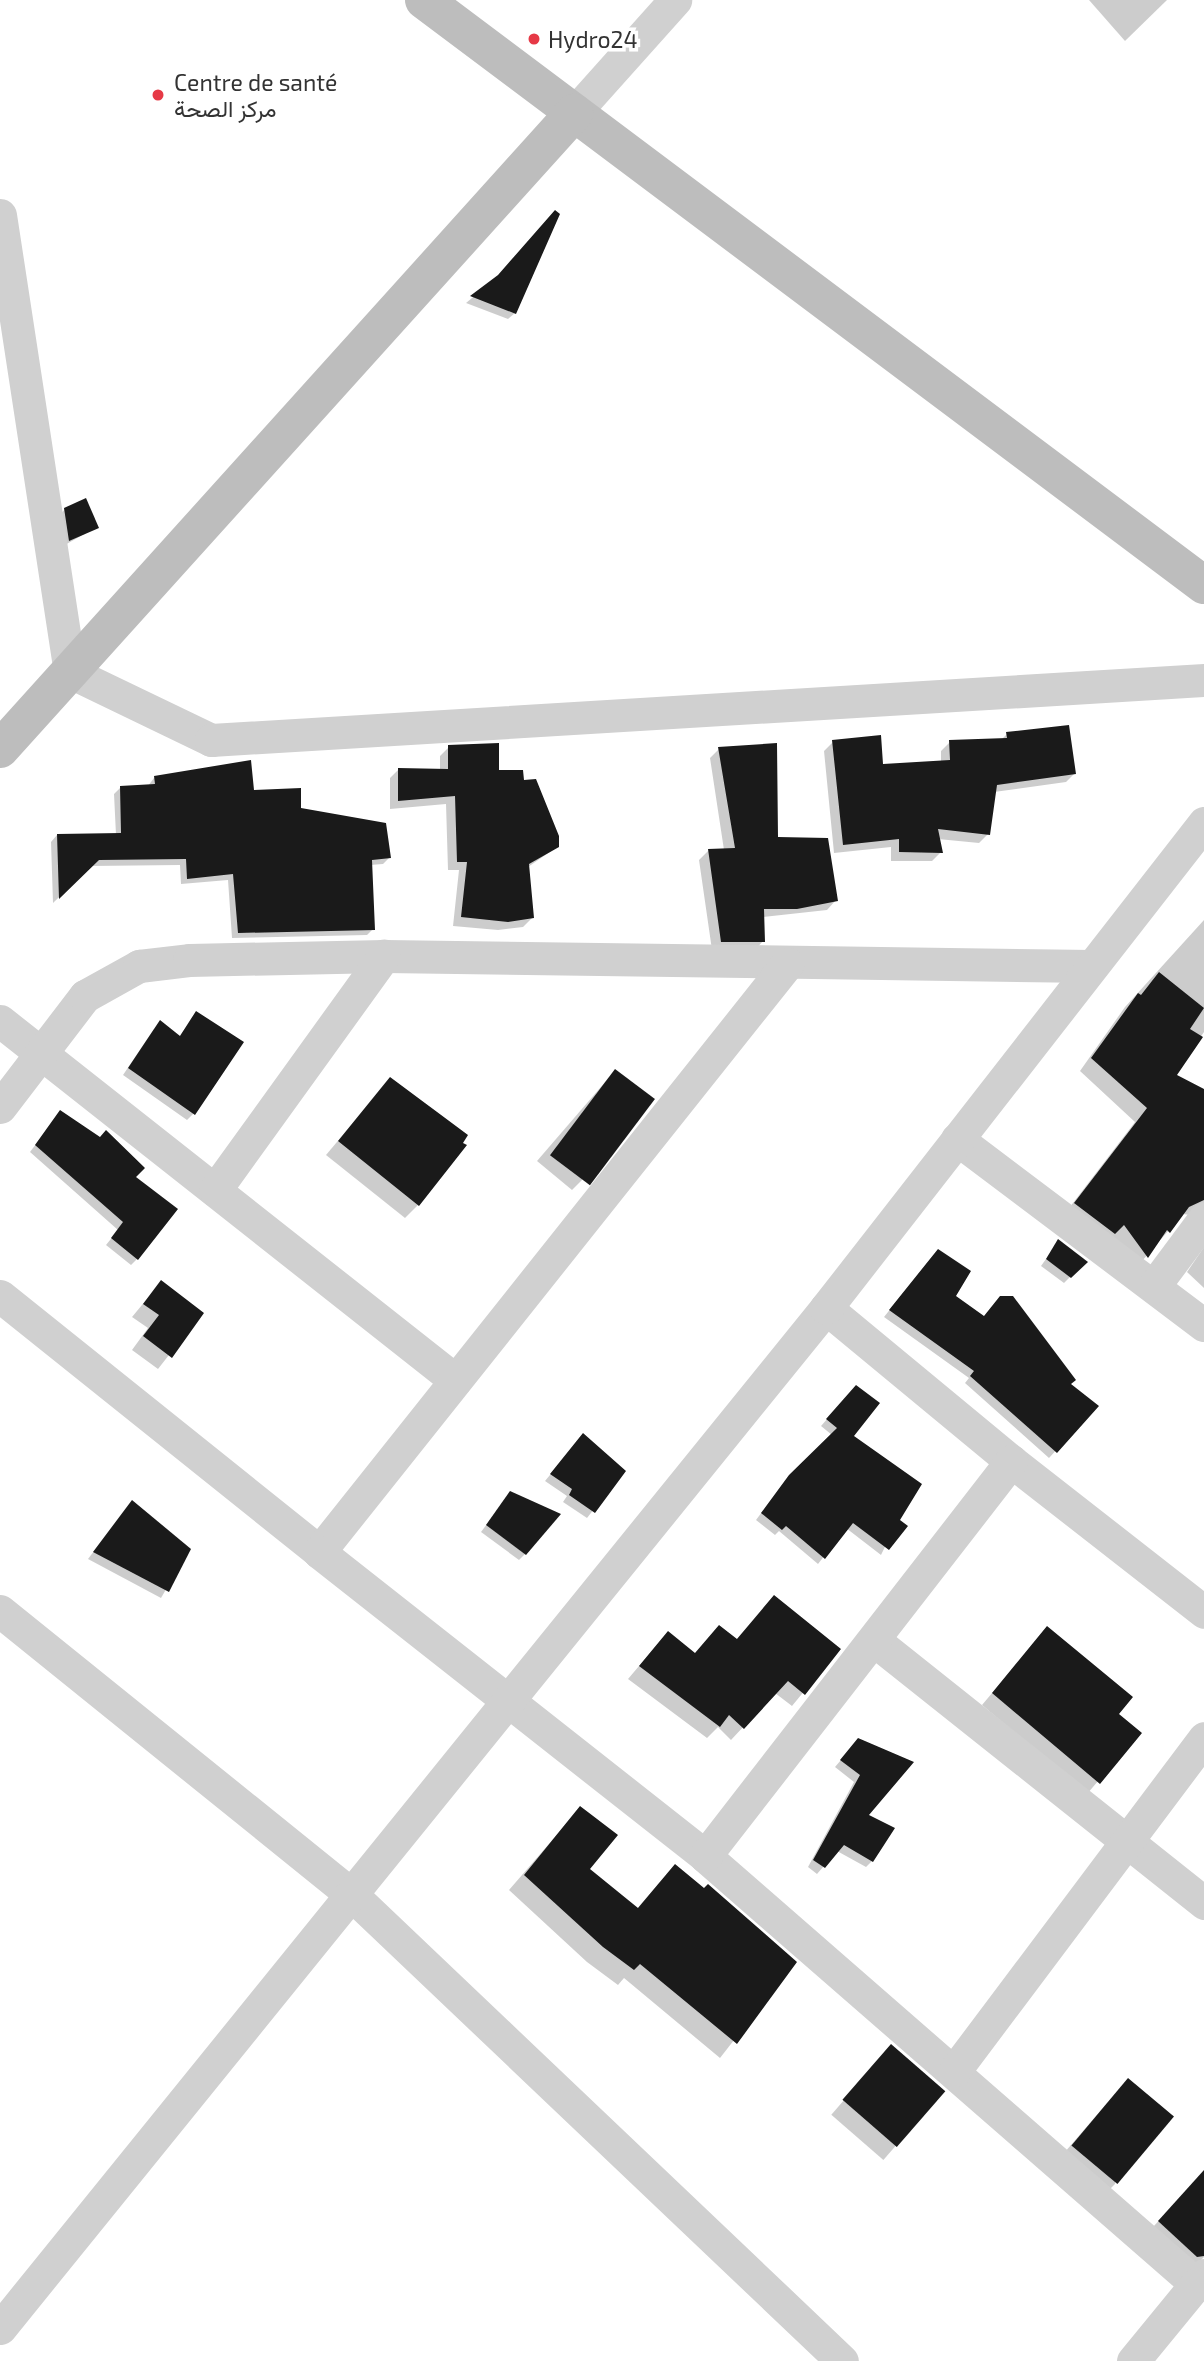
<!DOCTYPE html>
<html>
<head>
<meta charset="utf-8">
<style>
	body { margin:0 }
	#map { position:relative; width:1204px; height:2361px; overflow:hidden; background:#fff; font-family:"Exo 2",Vazirmatn,sans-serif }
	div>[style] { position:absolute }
	.shadow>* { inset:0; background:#0003; transform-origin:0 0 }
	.building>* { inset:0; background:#1a1a1a; transform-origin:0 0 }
	.street>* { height:33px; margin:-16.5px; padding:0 16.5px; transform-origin:16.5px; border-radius:16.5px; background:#d0d0d0 }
	.secondary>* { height:38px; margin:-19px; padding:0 19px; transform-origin:19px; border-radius:19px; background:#bdbdbd }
	.dots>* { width:19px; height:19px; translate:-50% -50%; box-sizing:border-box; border:4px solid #fff; border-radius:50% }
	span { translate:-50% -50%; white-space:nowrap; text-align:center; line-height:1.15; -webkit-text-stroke:7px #fff; paint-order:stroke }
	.poi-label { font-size:23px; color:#333 }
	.left { translate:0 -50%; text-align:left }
</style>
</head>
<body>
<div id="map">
	<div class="shadow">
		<div style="clip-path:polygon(1089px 0,1167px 0,1125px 41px)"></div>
		<div style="clip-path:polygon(496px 278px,515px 313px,508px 319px,466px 303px)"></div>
		<div style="clip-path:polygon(65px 509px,97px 527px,63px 546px,59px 516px)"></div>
		<div style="clip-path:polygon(1007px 734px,1075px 773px,1066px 782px,994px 792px,988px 834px,979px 843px,938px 839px,941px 852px,932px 861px,891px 861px,891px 847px,834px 853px,824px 751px,833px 742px,882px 766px,941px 763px,941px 751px,950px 742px,1001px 740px)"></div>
		<div style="clip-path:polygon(449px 747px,522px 782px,557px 847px,528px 867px,532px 918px,523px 927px,498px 930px,453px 926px,459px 870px,448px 870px,446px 804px,390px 809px,390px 778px,399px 769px,440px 770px,440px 756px)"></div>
		<div style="clip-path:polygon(719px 749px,776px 839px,836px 900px,827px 910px,763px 917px,763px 941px,754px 951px,712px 950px,699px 860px,709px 850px,724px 850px,710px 758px)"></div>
		<div style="clip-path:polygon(154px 778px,252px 791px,299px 809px,389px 858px,383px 864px,370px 865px,373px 929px,367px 935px,232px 938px,228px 880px,181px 884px,180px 865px,91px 866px,53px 903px,51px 842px,57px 835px,116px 835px,114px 794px,121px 787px,148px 786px)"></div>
		<div style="clip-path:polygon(1204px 920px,1204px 1032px,1174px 1076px,1204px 1091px,1204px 1217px,1183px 1214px,1135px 1269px,1063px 1216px,1135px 1122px,1080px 1071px,1125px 1007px)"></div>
		<div style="clip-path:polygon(196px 1013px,194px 1113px,187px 1120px,123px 1075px,154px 1029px,179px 1037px)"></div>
		<div style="clip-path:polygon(390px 1079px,418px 1205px,405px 1218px,326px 1155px)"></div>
		<div style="clip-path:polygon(606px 1081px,582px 1180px,572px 1190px,537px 1161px)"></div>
		<div style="clip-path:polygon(60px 1112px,134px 1177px,137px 1259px,131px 1265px,106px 1245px,118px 1230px,30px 1152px)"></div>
		<div style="clip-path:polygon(1058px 1242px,1085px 1262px,1064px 1283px,1041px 1266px)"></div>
		<div style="clip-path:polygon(1204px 1247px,1204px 1288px,1187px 1272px)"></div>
		<div style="clip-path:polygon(932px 1257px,953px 1296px,1096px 1407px,1049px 1458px,965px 1383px,969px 1378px,884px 1317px)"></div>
		<div style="clip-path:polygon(161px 1282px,201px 1314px,158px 1369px,132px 1350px,148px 1328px,132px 1317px)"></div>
		<div style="clip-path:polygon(849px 1394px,852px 1436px,898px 1520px,881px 1555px,846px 1528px,818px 1564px,779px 1531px,775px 1535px,756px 1520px,783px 1484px,832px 1435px,821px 1426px)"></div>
		<div style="clip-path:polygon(577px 1442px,624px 1471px,587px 1518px,563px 1502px,567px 1496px,545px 1481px)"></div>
		<div style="clip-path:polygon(510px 1493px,525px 1554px,519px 1560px,481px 1532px)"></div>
		<div style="clip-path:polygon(126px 1509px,189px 1550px,161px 1598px,88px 1559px)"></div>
		<div style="clip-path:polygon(774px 1597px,838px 1650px,792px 1706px,775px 1693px,731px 1740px,718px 1727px,707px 1738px,628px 1679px,656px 1646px,694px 1655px,736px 1640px)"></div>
		<div style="clip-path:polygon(1047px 1628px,1116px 1714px,1139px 1733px,1087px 1794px,982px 1705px)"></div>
		<div style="clip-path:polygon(858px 1740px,872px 1861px,866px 1867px,837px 1851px,817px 1874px,808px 1867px,854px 1782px,835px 1767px)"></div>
		<div style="clip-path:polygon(580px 1808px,588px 1870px,636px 1910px,660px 1882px,795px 1962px,720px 2058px,624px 1978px,618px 1985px,587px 1962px,509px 1890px)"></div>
		<div style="left:891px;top:2046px;width:69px;height:91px;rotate:41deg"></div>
		<div style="clip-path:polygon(1115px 2094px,1115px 2184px,1102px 2197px,1058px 2160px)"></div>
		<div style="clip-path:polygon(1204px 2171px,1204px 2257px,1189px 2272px,1143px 2238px)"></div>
	</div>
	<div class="building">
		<div style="clip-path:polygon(555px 210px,560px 214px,516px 314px,470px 296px,498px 275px)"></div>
		<div style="clip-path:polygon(86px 498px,99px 528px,69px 541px,64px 508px)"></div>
		<div style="clip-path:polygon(1069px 725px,1076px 774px,997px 785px,990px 835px,938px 829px,943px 853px,899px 852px,899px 839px,843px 845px,832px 740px,881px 735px,883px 764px,950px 760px,949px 740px,1007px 738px,1006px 732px)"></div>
		<div style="clip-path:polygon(499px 743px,499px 770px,523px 770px,524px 780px,536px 779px,559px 836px,559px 847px,529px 864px,534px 918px,508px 922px,461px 917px,467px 862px,457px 862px,455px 796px,398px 801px,398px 768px,448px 769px,448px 745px)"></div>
		<div style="clip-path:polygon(777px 743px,778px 837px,828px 838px,838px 901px,797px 909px,764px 909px,765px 942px,721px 942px,708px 849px,735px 848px,718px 747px)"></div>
		<div style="clip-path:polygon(251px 760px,254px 790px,301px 788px,301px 808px,386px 823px,391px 858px,372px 860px,375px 930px,238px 933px,233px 874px,187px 879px,186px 859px,99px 860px,59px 899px,57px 834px,121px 833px,120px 786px,155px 784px,154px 776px)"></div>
		<div style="clip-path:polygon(1159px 972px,1204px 1008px,1190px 1029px,1203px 1037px,1177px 1075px,1204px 1089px,1204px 1200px,1189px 1207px,1170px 1233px,1167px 1230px,1148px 1258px,1124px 1225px,1115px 1234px,1074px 1203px,1147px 1108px,1091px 1058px,1138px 993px,1141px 995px)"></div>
		<div style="clip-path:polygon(196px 1011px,244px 1042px,195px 1115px,128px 1068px,160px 1020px,180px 1036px)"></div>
		<div style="left:615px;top:1069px;width:50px;height:108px;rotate:37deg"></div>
		<div style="clip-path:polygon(390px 1077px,468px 1135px,463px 1143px,467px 1145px,419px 1206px,338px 1141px)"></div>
		<div style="clip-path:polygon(60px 1110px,100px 1137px,106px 1130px,145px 1168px,136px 1177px,178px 1209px,138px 1260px,111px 1238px,123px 1222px,35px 1145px)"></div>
		<div style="clip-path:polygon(1058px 1239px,1088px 1262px,1071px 1278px,1046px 1259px)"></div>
		<div style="clip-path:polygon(938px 1249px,971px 1271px,956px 1296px,984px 1316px,1000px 1296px,1013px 1296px,1076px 1380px,1071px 1384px,1099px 1406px,1057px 1453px,970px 1376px,974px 1371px,889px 1310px)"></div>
		<div style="clip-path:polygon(161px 1280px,204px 1313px,172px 1358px,143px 1336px,159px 1315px,143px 1304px)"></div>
		<div style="clip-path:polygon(856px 1385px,880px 1403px,854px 1436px,922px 1484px,900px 1520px,908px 1526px,889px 1550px,853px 1523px,825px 1559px,786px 1526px,782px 1530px,761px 1513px,789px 1475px,837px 1428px,826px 1419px)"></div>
		<div style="clip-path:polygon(583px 1433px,626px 1471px,595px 1513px,569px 1495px,572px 1489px,550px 1474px)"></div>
		<div style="clip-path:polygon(510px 1491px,561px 1514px,526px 1555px,486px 1525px)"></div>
		<div style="clip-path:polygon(132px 1500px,191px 1549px,169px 1592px,93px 1552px)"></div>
		<div style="clip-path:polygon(774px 1595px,841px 1649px,805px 1695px,788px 1681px,744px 1729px,729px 1715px,720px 1727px,639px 1666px,668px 1631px,695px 1653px,719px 1625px,737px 1639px)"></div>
		<div style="clip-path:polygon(1047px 1626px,1133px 1697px,1119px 1714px,1142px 1733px,1100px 1784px,992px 1693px)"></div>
		<div style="clip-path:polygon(858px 1738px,914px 1762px,869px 1815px,895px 1828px,873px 1862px,844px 1845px,825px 1868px,813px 1860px,860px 1775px,840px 1760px)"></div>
		<div style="clip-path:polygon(580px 1806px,618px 1835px,590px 1869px,638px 1908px,675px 1864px,704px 1888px,708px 1884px,797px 1962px,737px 2044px,640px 1964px,634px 1970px,603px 1947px,524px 1875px)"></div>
		<div style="left:891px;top:2044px;width:72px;height:74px;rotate:41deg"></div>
		<div style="left:1128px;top:2078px;width:60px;height:88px;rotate:40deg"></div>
		<div style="clip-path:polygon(1204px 2170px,1204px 2256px,1197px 2257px,1158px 2221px)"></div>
	</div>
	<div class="street">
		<div style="left:574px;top:113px;width:152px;rotate:-48.2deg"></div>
		<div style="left:0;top:215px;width:462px;rotate:81.3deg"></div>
		<div style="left:70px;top:672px;width:157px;rotate:25.7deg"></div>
		<div style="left:211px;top:740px;width:995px;rotate:-3.46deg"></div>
		<div style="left:0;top:1021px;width:580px;rotate:38.27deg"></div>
		<div style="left:0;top:1107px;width:140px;rotate:-52.6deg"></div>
		<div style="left:85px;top:996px;width:62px;rotate:-29.1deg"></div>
		<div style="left:139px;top:966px;width:50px;rotate:-6.8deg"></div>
		<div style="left:189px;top:960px;width:195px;rotate:-1.2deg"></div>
		<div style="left:384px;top:956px;width:708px;rotate:0.81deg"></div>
		<div style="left:957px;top:1139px;width:309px;rotate:37deg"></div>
		<div style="left:215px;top:1190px;width:289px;rotate:-54.2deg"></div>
		<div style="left:1154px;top:1286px;width:84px;rotate:-53.3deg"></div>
		<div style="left:0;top:1296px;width:409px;rotate:38.7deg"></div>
		<div style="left:319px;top:1552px;width:752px;rotate:-51.48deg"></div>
		<div style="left:826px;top:1308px;width:240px;rotate:39.6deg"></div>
		<div style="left:1011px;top:1461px;width:245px;rotate:38deg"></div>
		<div style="left:319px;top:1552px;width:491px;rotate:38.2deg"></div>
		<div style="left:705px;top:1856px;width:651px;rotate:41.08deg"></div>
		<div style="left:1196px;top:2284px;width:12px;rotate:-48deg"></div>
		<div style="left:0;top:1611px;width:452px;rotate:38.9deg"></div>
		<div style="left:352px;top:1895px;width:676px;rotate:43.56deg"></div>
		<div style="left:875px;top:1641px;width:421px;rotate:38.5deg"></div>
		<div style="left:705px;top:1856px;width:500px;rotate:-52.2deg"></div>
		<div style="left:955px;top:2070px;width:415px;rotate:-53.1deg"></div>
		<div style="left:0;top:2328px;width:1313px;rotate:-51deg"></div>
		<div style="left:826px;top:1308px;width:615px;rotate:-52.07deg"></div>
		<div style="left:1133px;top:2361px;width:99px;rotate:-50.7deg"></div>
	</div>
	<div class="secondary">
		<div style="left:424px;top:0;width:975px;rotate:36.87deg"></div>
		<div style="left:0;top:749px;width:857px;rotate:-47.93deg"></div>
	</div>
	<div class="dots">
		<div style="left:534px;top:39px;background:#e63946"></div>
		<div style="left:158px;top:95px;background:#e63946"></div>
	</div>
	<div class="poi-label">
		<span class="left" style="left:548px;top:39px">Hydro24</span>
		<span class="left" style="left:174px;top:95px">Centre de santé<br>مركز الصحة</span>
	</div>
</div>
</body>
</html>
